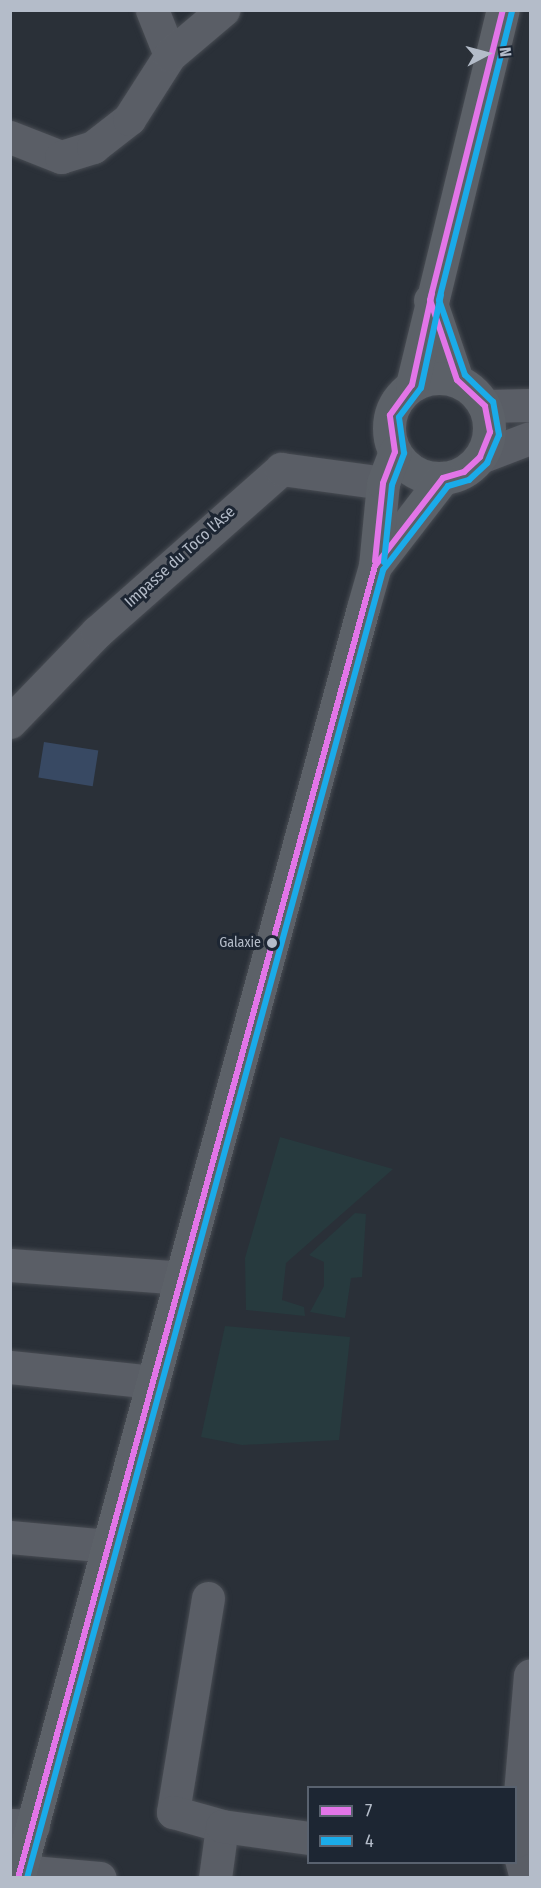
<!DOCTYPE html>
<html>
<head>
<meta charset="utf-8">
<style>
	body { margin:0 }
	#map { position:relative; width:541px; height:1888px; overflow:hidden; background:#2a3038; font-family:"Fira Sans Condensed",sans-serif }
	div>[style] { position:absolute }
	.green>* { inset:0; background:#273a3e }
	.water>* { inset:0; background:#384963; transform-origin:0 0 }
	.roads { filter:drop-shadow(0 0 2px #484c53) drop-shadow(0 0 2px #484c53) }
	.minor>* { height:33px; margin:-16.5px; padding:0 16.5px; transform-origin:16.5px; border-radius:16.5px; background:#5a5e66 }
	.major>* { height:33px; margin:-16.5px; padding:0 16.5px; transform-origin:16.5px; border-radius:16.5px; background:#5c6168 }
	.major>.ring { margin:-16.5px; padding:0; box-sizing:content-box; background:none; border:33px solid #5c6168; border-radius:50% }
	.bus-1>* { height:6px; margin:-3px; padding:0 3px; transform-origin:3px; border-radius:3px; background:#e275e8 }
	.bus-2>* { height:6px; margin:-3px; padding:0 3px; transform-origin:3px; border-radius:3px; background:#1aabe9 }
	.dots>* { width:16px; height:16px; translate:-50% -50%; box-sizing:border-box; border:3px solid #1d2633; border-radius:50% }
	span { translate:-50% -50%; white-space:nowrap; text-align:center; line-height:1.15; -webkit-text-stroke:6px #1d2633; paint-order:stroke }
	.bus-label { font-size:14px; color:#b4bcc9 }
	.right { translate:-100% -50%; text-align:right }
	.street-label { font-size:16px; color:#b4bcc9 }
	.frame { position:absolute; inset:0; border:12px solid #b4bcc9; pointer-events:none }
	.legend { position:absolute; left:307px; top:1786px; width:210px; height:78px; box-sizing:border-box; background:#1d2633; border:2px solid #59626f; margin:0; padding:8px 10px; list-style:none; font-size:18px; color:#b4bcc9 }
	.legend li { display:flex; align-items:center; gap:12px; height:30px }
	.legend b { width:30px; border:2px solid #59626f }
	.north { position:absolute; left:457px; top:24px; width:60px; height:60px; -webkit-text-stroke:4px #1d2633; paint-order:stroke; rotate:84deg; font-size:16px; font-weight:700; line-height:24px; text-align:center; color:#b4bcc9 }
	.north::after { content:''; display:block; margin:auto; width:21px; height:27px; background:#b4bcc9; clip-path:polygon(50% 0,100% 100%,50% 72%,0 100%) }
</style>
</head>
<body>
<div id="map">
	<div class="green">
		<div style="clip-path:polygon(280px 1137px,393px 1169px,286px 1263px,282px 1300px,304px 1307px,305px 1316px,246px 1310px,245px 1258px)"></div>
		<div style="clip-path:polygon(355px 1213px,366px 1214px,362px 1277px,351px 1278px,345px 1318px,310px 1312px,324px 1286px,324px 1262px,309px 1255px)"></div>
		<div style="clip-path:polygon(225px 1326px,350px 1337px,339px 1440px,242px 1445px,201px 1437px)"></div>
	</div>
	<div class="water">
		<div style="left:44px;top:742px;width:55px;height:36px;rotate:9deg"></div>
	</div>
	<div class="roads">
		<div class="minor">
			<div style="left:152px;top:10px;width:48px;rotate:68.2deg"></div>
			<div style="left:10px;top:137px;width:55px;rotate:21.4deg"></div>
			<div style="left:61px;top:157px;width:34px;rotate:-17deg"></div>
			<div style="left:93px;top:147px;width:46px;rotate:-37.9deg"></div>
			<div style="left:129px;top:119px;width:76px;rotate:-57.4deg"></div>
			<div style="left:170px;top:55px;width:70px;rotate:-40.3deg"></div>
			<div style="left:485px;top:406px;width:45px;rotate:-1.3deg"></div>
			<div style="left:480px;top:457px;width:53px;rotate:-20.8deg"></div>
			<div style="left:10px;top:722px;width:125px;rotate:-46deg"></div>
			<div style="left:97px;top:632px;width:246px;rotate:-41.5deg"></div>
			<div style="left:281px;top:469px;width:103px;rotate:7.8deg"></div>
			<div style="left:10px;top:1265px;width:171px;rotate:4.3deg"></div>
			<div style="left:10px;top:1367px;width:144px;rotate:6deg"></div>
			<div style="left:10px;top:1537px;width:98px;rotate:5.2deg"></div>
			<div style="left:208px;top:1598px;width:217px;rotate:99.3deg"></div>
			<div style="left:173px;top:1812px;width:51px;rotate:15.9deg"></div>
			<div style="left:10px;top:1825px;width:23px;rotate:2deg"></div>
			<div style="left:20px;top:1871px;width:80px;rotate:5deg"></div>
			<div style="left:215px;top:1878px;width:52px;rotate:-82.3deg"></div>
			<div style="left:222px;top:1826px;width:87px;rotate:7.9deg"></div>
			<div style="left:526px;top:1878px;width:38px;rotate:-105deg"></div>
			<div style="left:516px;top:1841px;width:166px;rotate:-85.2deg"></div>
		</div>
		<div class="major">
			<div style="left:430px;top:300px;width:84px;rotate:71.4deg"></div>
			<div class="ring" style="left:389px;top:378px;width:67px;height:67px"></div>
			<div style="left:412px;top:385px;width:386px;rotate:-76.4deg"></div>
			<div style="left:375px;top:566px;width:111px;rotate:-52.3deg"></div>
			<div style="left:18px;top:1878px;width:1316px;rotate:-74.8deg"></div>
			<div style="left:363px;top:608px;width:44px;rotate:-74.1deg"></div>
			<div style="left:375px;top:566px;width:83px;rotate:-84.5deg"></div>
			<div style="left:383px;top:483px;width:33px;rotate:-69deg"></div>
		</div>
	</div>
	<div class="bus-1">
		<div style="left:375px;top:561px;width:78px;rotate:-84.1deg"></div>
		<div style="left:383px;top:483px;width:33px;rotate:-69deg"></div>
		<div style="left:395px;top:452px;width:37px;rotate:-98deg"></div>
		<div style="left:390px;top:415px;width:37px;rotate:-54deg"></div>
		<div style="left:412px;top:385px;width:94px;rotate:-77.7deg"></div>
		<div style="left:18px;top:1878px;width:1360px;rotate:-74.78deg"></div>
		<div style="left:375px;top:566px;width:111px;rotate:-52.3deg"></div>
		<div style="left:443px;top:478px;width:22px;rotate:-16deg"></div>
		<div style="left:464px;top:472px;width:22px;rotate:-43deg"></div>
		<div style="left:480px;top:457px;width:27px;rotate:-68deg"></div>
		<div style="left:490px;top:432px;width:26px;rotate:-101deg"></div>
		<div style="left:485px;top:406px;width:38px;rotate:-137deg"></div>
		<div style="left:457px;top:380px;width:84px;rotate:-108.6deg"></div>
		<div style="left:430px;top:300px;width:299px;rotate:-75.9deg"></div>
	</div>
	<div class="bus-2">
		<div style="left:384px;top:562px;width:77px;rotate:-84.1deg"></div>
		<div style="left:392px;top:485px;width:34px;rotate:-69deg"></div>
		<div style="left:404px;top:453px;width:36px;rotate:-98deg"></div>
		<div style="left:399px;top:417px;width:36px;rotate:-53deg"></div>
		<div style="left:421px;top:388px;width:95px;rotate:-77.9deg"></div>
		<div style="left:27px;top:1878px;width:1356px;rotate:-74.77deg"></div>
		<div style="left:383px;top:570px;width:106px;rotate:-52.3deg"></div>
		<div style="left:448px;top:486px;width:22px;rotate:-16deg"></div>
		<div style="left:469px;top:480px;width:25px;rotate:-43deg"></div>
		<div style="left:487px;top:463px;width:30px;rotate:-67deg"></div>
		<div style="left:499px;top:435px;width:34px;rotate:-100deg"></div>
		<div style="left:493px;top:402px;width:39px;rotate:-136deg"></div>
		<div style="left:465px;top:375px;width:79px;rotate:-109.1deg"></div>
		<div style="left:439px;top:300px;width:297px;rotate:-75.8deg"></div>
	</div>
	<div class="dots">
		<div style="left:272px;top:943px;background:#b4bcc9"></div>
	</div>
	<div class="bus-label">
		<span class="right" style="left:261px;top:943px">Galaxie</span>
	</div>
	<div class="street-label">
		<span style="left:180px;top:557px;rotate:-42deg">Impasse du Toco l'Ase</span>
	</div>
	<div class="frame"></div>
	<ul class="legend">
	<li><b style="height:8px;background:#e275e8"></b>7</li>
	<li><b style="height:8px;background:#1aabe9"></b>4</li>
	</ul>
	<div class="north">N</div>
</div>
</body>
</html>
